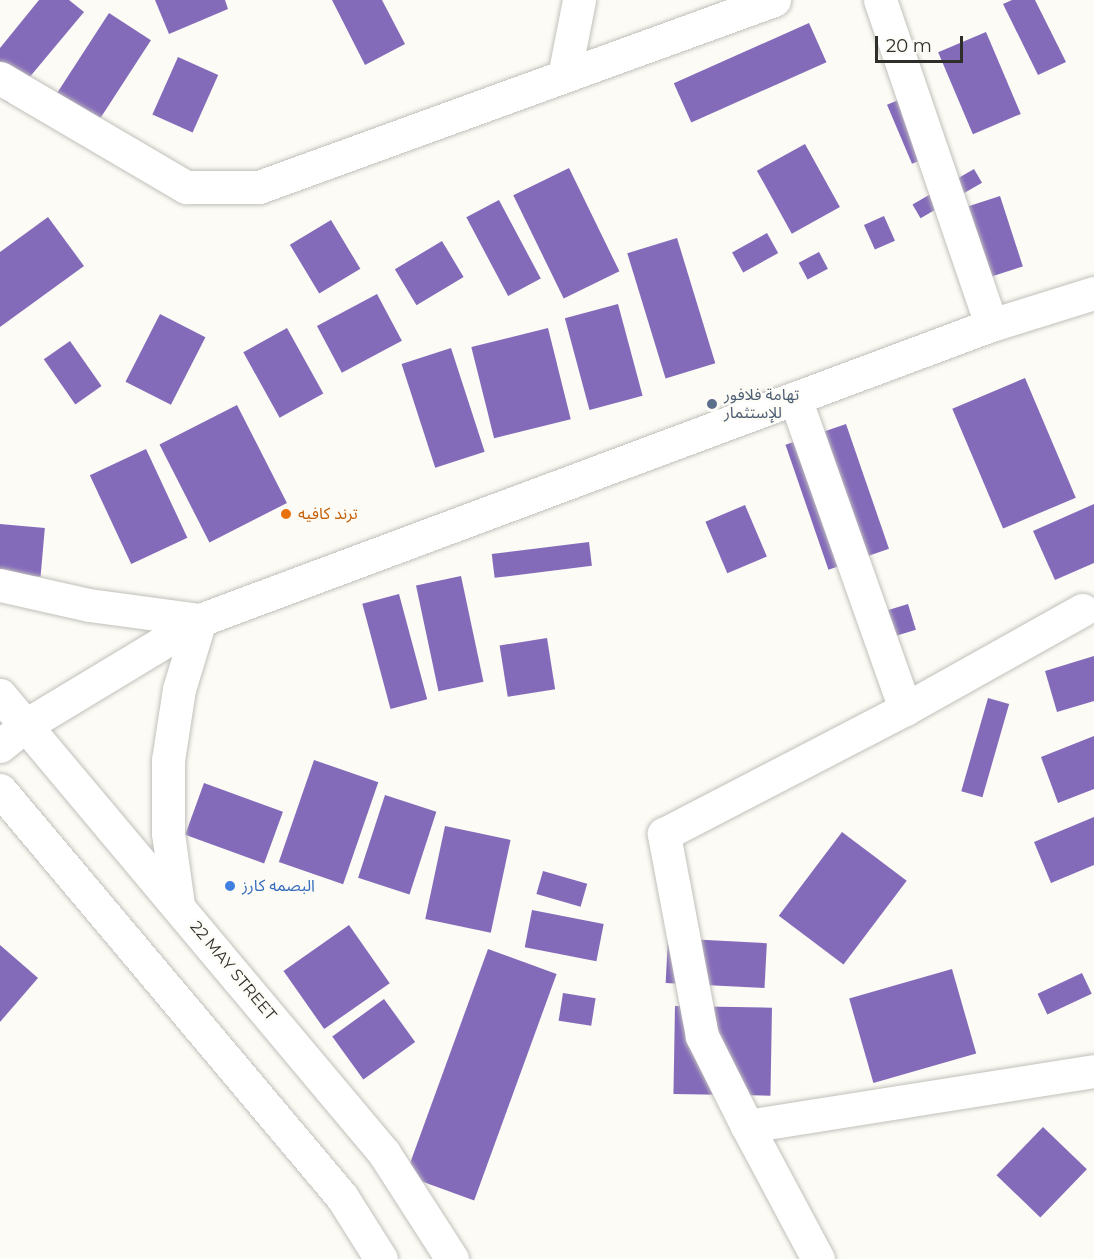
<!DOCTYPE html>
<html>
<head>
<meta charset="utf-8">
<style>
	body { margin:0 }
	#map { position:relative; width:1094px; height:1259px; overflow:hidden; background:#fcfbf5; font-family:Montserrat,"Noto Sans Arabic",sans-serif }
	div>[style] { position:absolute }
	.building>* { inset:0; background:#846bba; transform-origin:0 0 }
	.roads { filter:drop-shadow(0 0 2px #c1c0ba) drop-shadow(0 0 2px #c1c0ba) }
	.street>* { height:33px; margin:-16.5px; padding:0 16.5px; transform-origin:16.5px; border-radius:16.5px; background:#fff }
	.secondary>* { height:33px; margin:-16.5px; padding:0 16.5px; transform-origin:16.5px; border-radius:16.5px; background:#fff }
	.dots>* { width:16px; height:16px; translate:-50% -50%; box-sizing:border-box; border:3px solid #fcfbf5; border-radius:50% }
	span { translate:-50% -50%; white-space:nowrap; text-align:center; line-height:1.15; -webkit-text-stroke:4.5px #fcfbf5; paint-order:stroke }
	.service-label { font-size:16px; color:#4e5e75 }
	.left { translate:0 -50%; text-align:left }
	.food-label { font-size:16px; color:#c56008 }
	.shop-label { font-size:16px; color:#366cbe }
	.street-label { font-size:16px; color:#2e2e2b }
	.scale { position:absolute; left:875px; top:36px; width:88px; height:27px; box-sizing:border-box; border:3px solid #2e2e2b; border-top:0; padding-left:8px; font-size:18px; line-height:21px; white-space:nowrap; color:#2e2e2b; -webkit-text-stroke:4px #fcfbf5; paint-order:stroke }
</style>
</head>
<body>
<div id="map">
	<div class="building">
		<div style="clip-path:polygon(39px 0,69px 0,84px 12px,8px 103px,0 97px,0 48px)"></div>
		<div style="clip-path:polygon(155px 0,225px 0,228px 9px,169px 34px)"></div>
		<div style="clip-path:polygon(332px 0,382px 0,405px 44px,365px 65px)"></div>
		<div style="clip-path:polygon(1012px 0,1035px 0,1066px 62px,1038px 75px,1003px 4px)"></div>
		<div style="left:109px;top:13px;width:50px;height:121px;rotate:33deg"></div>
		<div style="left:809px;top:23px;width:43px;height:148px;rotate:66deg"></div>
		<div style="left:986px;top:32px;width:89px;height:52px;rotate:67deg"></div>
		<div style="left:178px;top:57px;width:44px;height:63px;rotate:24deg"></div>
		<div style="left:922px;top:90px;width:64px;height:38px;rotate:67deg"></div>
		<div style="left:805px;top:144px;width:72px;height:55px;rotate:61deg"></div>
		<div style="left:569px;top:168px;width:115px;height:62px;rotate:64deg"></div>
		<div style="left:974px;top:169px;width:16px;height:71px;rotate:60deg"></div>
		<div style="left:1000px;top:196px;width:74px;height:46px;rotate:72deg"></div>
		<div style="left:499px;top:200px;width:89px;height:37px;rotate:62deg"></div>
		<div style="left:884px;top:216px;width:27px;height:22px;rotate:66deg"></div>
		<div style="clip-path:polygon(48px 217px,84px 266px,0 327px,0 252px)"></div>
		<div style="left:331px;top:220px;width:57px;height:48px;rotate:59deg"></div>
		<div style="left:767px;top:233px;width:23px;height:40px;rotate:61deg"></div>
		<div style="left:677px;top:238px;width:131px;height:52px;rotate:73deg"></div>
		<div style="left:442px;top:241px;width:42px;height:55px;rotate:59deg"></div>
		<div style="left:819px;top:252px;width:19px;height:23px;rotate:62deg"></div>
		<div style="left:377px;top:294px;width:53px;height:68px;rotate:62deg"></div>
		<div style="left:618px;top:304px;width:95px;height:55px;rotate:75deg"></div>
		<div style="left:160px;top:314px;width:51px;height:76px;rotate:27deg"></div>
		<div style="left:287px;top:328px;width:75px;height:50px;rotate:61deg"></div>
		<div style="left:548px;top:328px;width:94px;height:79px;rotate:76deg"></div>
		<div style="left:70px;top:341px;width:55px;height:32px;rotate:55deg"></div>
		<div style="left:451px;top:348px;width:109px;height:52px;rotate:72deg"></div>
		<div style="left:1025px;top:378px;width:130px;height:79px;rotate:67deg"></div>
		<div style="left:237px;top:405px;width:110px;height:87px;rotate:63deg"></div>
		<div style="left:846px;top:424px;width:132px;height:64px;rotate:71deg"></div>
		<div style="left:146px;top:449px;width:98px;height:62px;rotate:65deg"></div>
		<div style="clip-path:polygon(1094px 504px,1094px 563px,1055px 580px,1033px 531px)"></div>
		<div style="left:745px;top:505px;width:56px;height:43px;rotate:67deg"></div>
		<div style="left:0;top:524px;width:45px;height:49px;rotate:5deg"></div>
		<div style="left:589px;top:542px;width:24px;height:98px;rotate:83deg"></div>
		<div style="left:461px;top:576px;width:108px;height:46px;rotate:78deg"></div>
		<div style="left:399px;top:594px;width:109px;height:38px;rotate:75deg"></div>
		<div style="left:908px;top:604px;width:27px;height:52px;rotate:73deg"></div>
		<div style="left:547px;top:638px;width:52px;height:48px;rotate:81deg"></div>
		<div style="clip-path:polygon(1094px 656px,1094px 701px,1057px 712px,1045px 671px)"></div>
		<div style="left:988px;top:698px;width:22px;height:97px;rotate:16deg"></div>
		<div style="clip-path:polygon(1094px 736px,1094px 789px,1058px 803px,1041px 757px)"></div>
		<div style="left:314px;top:760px;width:68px;height:108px;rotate:19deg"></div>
		<div style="left:204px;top:783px;width:84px;height:55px;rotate:20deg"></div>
		<div style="left:385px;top:795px;width:54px;height:87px;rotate:18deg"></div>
		<div style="clip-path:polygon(1094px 817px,1094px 865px,1051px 883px,1034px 842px)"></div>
		<div style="left:445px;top:826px;width:67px;height:95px;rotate:12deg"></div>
		<div style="left:842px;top:832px;width:81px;height:105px;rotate:37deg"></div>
		<div style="left:543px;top:871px;width:46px;height:24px;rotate:16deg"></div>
		<div style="left:532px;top:910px;width:73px;height:38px;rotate:11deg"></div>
		<div style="left:349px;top:925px;width:71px;height:80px;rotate:55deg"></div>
		<div style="left:668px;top:938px;width:99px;height:45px;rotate:3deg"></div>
		<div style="clip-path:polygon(0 945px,38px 978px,0 1022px)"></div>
		<div style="left:488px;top:949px;width:73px;height:241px;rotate:20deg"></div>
		<div style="left:952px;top:969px;width:88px;height:107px;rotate:74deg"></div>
		<div style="left:1082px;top:973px;width:23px;height:49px;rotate:65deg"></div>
		<div style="left:563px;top:993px;width:33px;height:28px;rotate:9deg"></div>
		<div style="left:384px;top:999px;width:53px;height:64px;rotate:54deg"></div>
		<div style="left:675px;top:1006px;width:97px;height:88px;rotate:1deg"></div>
		<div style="left:1043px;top:1127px;width:61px;height:67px;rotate:44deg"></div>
	</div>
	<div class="roads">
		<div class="street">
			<div style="left:880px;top:0;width:343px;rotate:71.1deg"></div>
			<div style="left:564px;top:76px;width:77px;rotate:-78.8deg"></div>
			<div style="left:0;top:78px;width:216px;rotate:30.4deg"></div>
			<div style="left:186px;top:187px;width:73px"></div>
			<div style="left:259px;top:187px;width:548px;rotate:-19.96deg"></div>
			<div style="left:795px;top:398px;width:330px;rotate:70.5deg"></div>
			<div style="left:26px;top:725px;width:203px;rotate:-31.1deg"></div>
			<div style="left:200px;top:620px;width:844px;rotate:-20.45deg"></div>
			<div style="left:991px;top:325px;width:108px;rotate:-17.3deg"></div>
			<div style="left:747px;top:1126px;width:351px;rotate:-9deg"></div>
			<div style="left:818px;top:1259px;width:151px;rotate:-118.1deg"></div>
			<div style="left:747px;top:1126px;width:101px;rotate:-116.6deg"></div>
			<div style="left:702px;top:1036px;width:206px;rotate:-100.7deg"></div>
			<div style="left:664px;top:834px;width:271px;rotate:-27.4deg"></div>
			<div style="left:905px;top:709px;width:203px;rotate:-29.2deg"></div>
		</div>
		<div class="secondary">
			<div style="left:0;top:585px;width:91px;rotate:12.7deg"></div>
			<div style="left:89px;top:605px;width:112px;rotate:7.7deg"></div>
			<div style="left:200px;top:620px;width:72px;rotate:106.9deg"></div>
			<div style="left:179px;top:689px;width:72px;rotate:98.8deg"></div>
			<div style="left:168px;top:760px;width:73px;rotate:90deg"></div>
			<div style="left:168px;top:833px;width:73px;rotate:82.1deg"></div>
			<div style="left:0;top:695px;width:598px;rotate:50.02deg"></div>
			<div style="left:384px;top:1153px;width:126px;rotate:57.3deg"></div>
			<div style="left:0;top:746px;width:33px;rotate:-39deg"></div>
			<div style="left:0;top:790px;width:532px;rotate:49.96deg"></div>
			<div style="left:342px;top:1197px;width:73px;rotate:57.8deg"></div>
		</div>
	</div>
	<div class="dots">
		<div style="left:712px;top:404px;background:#5c6f8a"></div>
		<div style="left:286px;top:514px;background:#e8710a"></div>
		<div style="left:230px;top:886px;background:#3f7fe0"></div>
	</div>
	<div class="service-label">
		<span class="left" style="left:724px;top:404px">تهامة فلافور<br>للإستثمار</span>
	</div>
	<div class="food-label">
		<span class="left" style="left:298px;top:514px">ترند كافيه</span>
	</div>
	<div class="shop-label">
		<span class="left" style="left:242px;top:886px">البصمه كارز</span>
	</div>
	<div class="street-label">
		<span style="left:233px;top:971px;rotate:50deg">22 MAY STREET</span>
	</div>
	<div class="scale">20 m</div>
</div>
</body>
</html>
